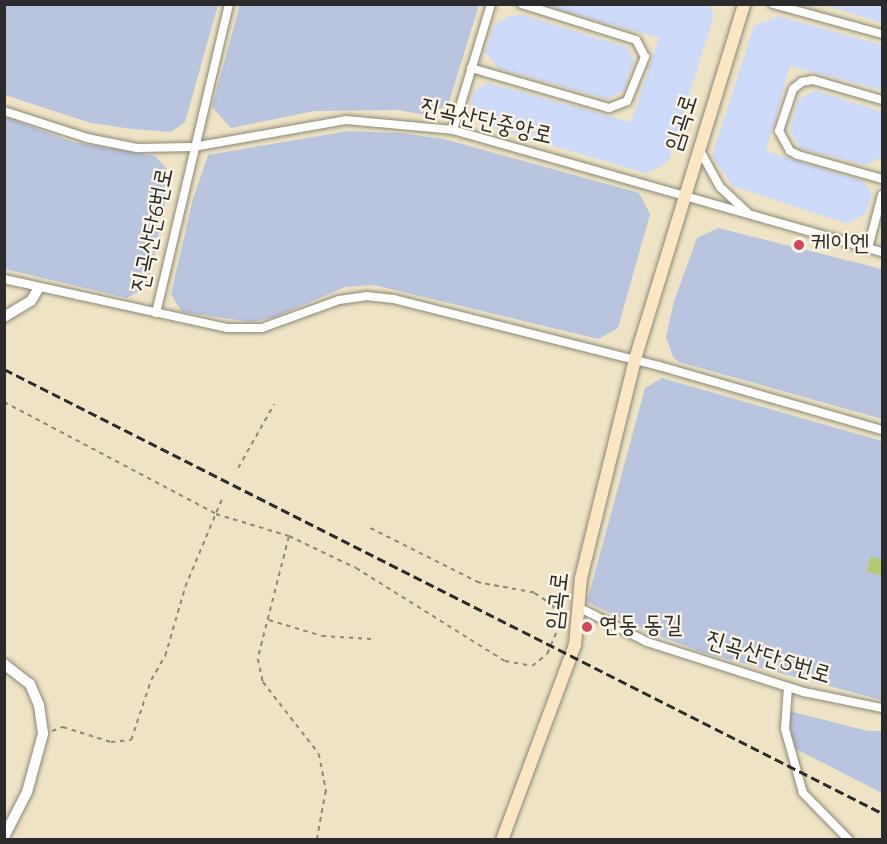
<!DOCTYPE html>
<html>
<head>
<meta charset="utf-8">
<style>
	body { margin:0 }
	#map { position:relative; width:887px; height:844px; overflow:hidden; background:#eee4c5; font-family:"Indie Flower","Poor Story",sans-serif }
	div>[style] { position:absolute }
	.built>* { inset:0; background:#cedafa }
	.industrial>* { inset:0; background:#b9c4de }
	.green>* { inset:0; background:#b4cb70 }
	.path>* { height:1.5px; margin-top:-0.75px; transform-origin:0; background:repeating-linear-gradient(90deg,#8c8878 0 4.5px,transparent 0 9px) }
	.roads { filter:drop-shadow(0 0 2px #8c8878) drop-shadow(0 0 2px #8c8878) }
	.minor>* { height:8px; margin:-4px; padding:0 4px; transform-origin:4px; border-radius:4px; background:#fff }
	.tertiary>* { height:10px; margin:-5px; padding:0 5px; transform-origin:5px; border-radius:5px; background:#fff }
	.secondary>* { height:12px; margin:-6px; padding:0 6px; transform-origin:6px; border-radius:6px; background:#fbe6c3 }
	.rail>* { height:3px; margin-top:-1.5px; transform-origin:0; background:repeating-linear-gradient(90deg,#2b2b2b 0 9px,transparent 0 13.5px) }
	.dots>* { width:16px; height:16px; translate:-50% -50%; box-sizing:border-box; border:3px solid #fcf5e5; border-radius:50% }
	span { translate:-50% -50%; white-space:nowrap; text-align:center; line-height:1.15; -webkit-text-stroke:4.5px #fcf5e5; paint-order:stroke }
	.street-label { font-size:24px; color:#2b2b2b }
	.poi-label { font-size:24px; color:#2b2b2b }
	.left { translate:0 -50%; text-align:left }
	.frame { position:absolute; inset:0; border:6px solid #2b2b2b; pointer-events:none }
</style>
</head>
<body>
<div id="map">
	<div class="built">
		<div style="clip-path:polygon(544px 5px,709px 5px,714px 15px,669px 160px,660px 167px,645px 173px,479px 124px,470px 107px,474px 91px,488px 83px,631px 122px,659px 38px)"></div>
		<div style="clip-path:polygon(820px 5px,882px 5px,882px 23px,838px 9px)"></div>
		<div style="clip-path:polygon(522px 15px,627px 47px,634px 61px,623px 91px,607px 99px,498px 68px,485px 52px,495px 24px,510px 16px)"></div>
		<div style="clip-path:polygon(778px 16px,882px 45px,882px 90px,790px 66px,766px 151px,864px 182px,872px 194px,866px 213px,848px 224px,733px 186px,712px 156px,754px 26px)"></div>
		<div style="clip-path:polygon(815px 90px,882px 112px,882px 157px,866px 165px,800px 148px,790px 131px,798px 100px)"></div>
	</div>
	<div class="industrial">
		<div style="clip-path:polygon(5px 4px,218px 5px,185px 122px,171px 132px,132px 129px,91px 123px,5px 95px)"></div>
		<div style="clip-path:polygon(240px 4px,479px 4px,479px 5px,449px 102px,442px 108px,427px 115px,398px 110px,314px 111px,231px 128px,212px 107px)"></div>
		<div style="clip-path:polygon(5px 117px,73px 142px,155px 156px,171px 174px,148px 286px,127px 298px,5px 269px)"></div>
		<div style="clip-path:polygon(348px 131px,400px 133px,444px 139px,639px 193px,650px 214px,618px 328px,598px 339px,374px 285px,345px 287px,275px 317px,251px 322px,182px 312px,171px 294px,193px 199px,208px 155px)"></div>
		<div style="clip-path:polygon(718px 228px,882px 269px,882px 419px,679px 362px,673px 357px,666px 337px,674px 301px,697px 238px)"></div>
		<div style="clip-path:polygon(662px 378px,882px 441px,882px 700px,704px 653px,649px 632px,587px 602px,645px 388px)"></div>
		<div style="clip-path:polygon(789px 711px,868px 731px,882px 731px,882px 793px,792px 747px)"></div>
	</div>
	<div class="green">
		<div style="clip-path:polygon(871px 556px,882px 560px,882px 576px,867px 571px)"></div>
	</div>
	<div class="path">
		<div style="left:4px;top:402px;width:240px;rotate:27.8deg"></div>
		<div style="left:216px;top:514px;width:76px;rotate:16.8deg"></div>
		<div style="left:289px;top:536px;width:74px;rotate:25.5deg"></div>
		<div style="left:356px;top:568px;width:176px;rotate:32deg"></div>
		<div style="left:505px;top:661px;width:27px;rotate:10deg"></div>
		<div style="left:532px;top:666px;width:19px;rotate:-39deg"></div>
		<div style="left:547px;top:654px;width:30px;rotate:-67deg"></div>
		<div style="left:559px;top:626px;width:21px;rotate:-107deg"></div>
		<div style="left:553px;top:606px;width:23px;rotate:-146deg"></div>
		<div style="left:534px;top:593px;width:56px;rotate:-169.7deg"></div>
		<div style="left:479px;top:583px;width:123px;rotate:-153.4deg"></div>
		<div style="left:238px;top:468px;width:73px;rotate:-60.6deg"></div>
		<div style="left:289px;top:537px;width:126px;rotate:104.3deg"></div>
		<div style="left:258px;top:659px;width:24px;rotate:78deg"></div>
		<div style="left:263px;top:682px;width:91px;rotate:52.1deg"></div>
		<div style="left:319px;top:754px;width:38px;rotate:79deg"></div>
		<div style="left:326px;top:791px;width:50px;rotate:100.4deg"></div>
		<div style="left:269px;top:620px;width:55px;rotate:16.8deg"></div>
		<div style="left:322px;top:636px;width:50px;rotate:3.4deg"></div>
		<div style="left:52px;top:731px;width:12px;rotate:-20deg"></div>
		<div style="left:63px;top:727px;width:50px;rotate:17.4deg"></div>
		<div style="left:111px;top:742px;width:20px;rotate:-6deg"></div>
		<div style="left:131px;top:740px;width:63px;rotate:-71.6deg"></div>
		<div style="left:151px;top:680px;width:28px;rotate:-60deg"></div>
		<div style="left:165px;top:656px;width:72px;rotate:-73.8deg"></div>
		<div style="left:185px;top:587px;width:99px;rotate:-67.3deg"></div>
	</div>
	<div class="roads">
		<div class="minor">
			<div style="left:773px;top:4px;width:113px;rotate:15.4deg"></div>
			<div style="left:471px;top:68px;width:144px;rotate:16.2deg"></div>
			<div style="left:609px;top:108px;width:19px;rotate:-21deg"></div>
			<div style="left:627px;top:101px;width:48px;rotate:-67.8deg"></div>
			<div style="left:645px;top:57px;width:19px;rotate:-118deg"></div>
			<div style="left:636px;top:40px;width:120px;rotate:-162.5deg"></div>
			<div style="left:882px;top:100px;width:72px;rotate:-163.8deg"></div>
			<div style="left:813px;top:80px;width:11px;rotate:170deg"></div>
			<div style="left:802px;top:82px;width:11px;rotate:142deg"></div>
			<div style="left:793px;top:89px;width:44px;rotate:108.4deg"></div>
			<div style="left:779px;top:131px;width:23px;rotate:61deg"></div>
			<div style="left:790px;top:151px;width:9px;rotate:27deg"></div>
			<div style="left:798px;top:155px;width:87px;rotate:15.9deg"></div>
			<div style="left:4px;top:111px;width:87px;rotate:18deg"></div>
			<div style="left:87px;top:138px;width:51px;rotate:11.3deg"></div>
			<div style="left:137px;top:148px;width:56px;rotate:-1deg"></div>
			<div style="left:193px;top:147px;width:155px;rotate:-10deg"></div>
			<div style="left:346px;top:120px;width:107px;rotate:5.3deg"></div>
			<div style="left:453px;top:130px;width:446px;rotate:15.9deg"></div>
			<div style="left:453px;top:130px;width:132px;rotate:-73.2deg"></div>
			<div style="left:699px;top:149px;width:43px;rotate:61.1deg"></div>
			<div style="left:720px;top:187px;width:37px;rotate:43deg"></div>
			<div style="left:868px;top:248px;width:55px;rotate:-75.2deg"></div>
			<div style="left:4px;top:279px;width:228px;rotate:12.4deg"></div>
			<div style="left:227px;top:328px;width:35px"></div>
			<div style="left:262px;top:328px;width:82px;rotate:-20deg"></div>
			<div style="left:339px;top:300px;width:27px;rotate:-8deg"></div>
			<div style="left:366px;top:296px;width:28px;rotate:6deg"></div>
			<div style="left:394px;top:299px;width:273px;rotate:14.2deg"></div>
			<div style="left:659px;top:366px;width:232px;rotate:16deg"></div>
			<div style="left:156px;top:313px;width:318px;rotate:-76.7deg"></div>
			<div style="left:580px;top:608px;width:75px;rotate:26.9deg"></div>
			<div style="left:647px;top:642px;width:165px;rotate:17.7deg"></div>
			<div style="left:804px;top:692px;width:80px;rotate:11.6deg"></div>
			<div style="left:788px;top:687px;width:42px;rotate:94.1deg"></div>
			<div style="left:785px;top:729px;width:66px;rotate:74.3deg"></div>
			<div style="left:803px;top:793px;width:66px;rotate:45.6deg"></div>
		</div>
		<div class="tertiary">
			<div style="left:4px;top:317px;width:31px;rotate:-31deg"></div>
			<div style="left:31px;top:301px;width:14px;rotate:-60deg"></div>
			<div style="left:4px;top:664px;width:33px;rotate:38deg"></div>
			<div style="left:30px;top:684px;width:23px;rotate:67deg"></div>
			<div style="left:39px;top:705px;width:29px;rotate:82deg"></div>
			<div style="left:43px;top:734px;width:60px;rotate:105.4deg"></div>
			<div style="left:27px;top:792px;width:51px;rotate:117.1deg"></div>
		</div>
		<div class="secondary">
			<div style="left:502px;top:840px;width:208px;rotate:-69.5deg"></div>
			<div style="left:575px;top:645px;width:67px;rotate:-84.9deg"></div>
			<div style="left:581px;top:578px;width:226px;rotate:-76.1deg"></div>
			<div style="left:635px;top:359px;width:371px;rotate:-72.9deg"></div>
		</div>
	</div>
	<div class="rail">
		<div style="left:4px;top:369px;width:984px;rotate:26.83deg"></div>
	</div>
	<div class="dots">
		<div style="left:799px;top:245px;background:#d1495b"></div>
		<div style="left:587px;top:627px;background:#d1495b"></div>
	</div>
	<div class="street-label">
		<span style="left:486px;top:123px;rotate:13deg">진곡산단중앙로</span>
		<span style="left:683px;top:123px;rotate:-72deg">임곡로</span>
		<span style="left:154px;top:230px;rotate:-78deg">진곡산단6번로</span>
		<span style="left:559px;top:601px;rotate:-83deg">임곡로</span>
		<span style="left:768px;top:659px;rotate:17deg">진곡산단5번로</span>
	</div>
	<div class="poi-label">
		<span class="left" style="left:811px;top:245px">케이엔</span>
		<span class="left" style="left:599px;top:627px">연동 동길</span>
	</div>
	<div class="frame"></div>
</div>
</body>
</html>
